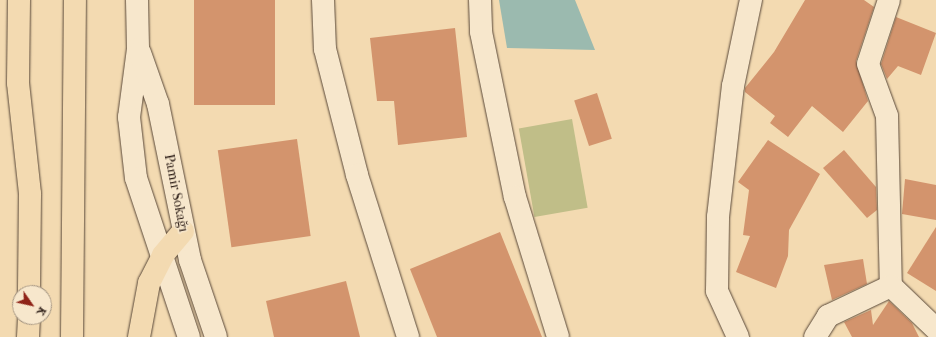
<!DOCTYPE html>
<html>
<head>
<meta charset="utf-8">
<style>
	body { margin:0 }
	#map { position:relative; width:936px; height:337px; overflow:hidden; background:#f3dab1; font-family:"IM FELL French Canon",serif }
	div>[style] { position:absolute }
	.green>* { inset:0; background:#c0be88; transform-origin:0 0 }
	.water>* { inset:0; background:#9bbaaf }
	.building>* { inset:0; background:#d3946d; transform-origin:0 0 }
	.roads { filter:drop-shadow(0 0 1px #594839) drop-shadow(0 0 1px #594839) }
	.minor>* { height:22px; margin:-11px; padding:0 11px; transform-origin:11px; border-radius:11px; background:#f7e7cc }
	.highway>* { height:22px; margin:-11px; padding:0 11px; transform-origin:11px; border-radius:11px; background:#f3dab1 }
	span { translate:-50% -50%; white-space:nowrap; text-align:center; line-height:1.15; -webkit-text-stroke:3px #f7e7cc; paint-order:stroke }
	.street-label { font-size:14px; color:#261711 }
	.north { position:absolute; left:12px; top:285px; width:40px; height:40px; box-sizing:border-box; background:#f7e7cc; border:1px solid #a39481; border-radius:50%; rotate:124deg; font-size:11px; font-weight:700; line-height:16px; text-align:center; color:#261711 }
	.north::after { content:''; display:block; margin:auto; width:14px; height:18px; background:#8f2418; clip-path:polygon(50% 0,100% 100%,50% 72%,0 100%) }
</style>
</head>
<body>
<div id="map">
	<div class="green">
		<div style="left:572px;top:119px;width:90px;height:54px;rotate:80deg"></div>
	</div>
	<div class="water">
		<div style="clip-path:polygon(499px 0,575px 0,595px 50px,507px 48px)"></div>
	</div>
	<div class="building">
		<div style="left:194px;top:0;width:81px;height:105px"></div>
		<div style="clip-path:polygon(805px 0,864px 0,874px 7px,856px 61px,868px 101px,843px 132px,812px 106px,788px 137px,770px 123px,775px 116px,745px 92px,745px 88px,774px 52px)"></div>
		<div style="clip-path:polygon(896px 17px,936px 33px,921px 75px,898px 66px,887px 79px,881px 64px)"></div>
		<div style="clip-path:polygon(455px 28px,467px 137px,398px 145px,394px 101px,377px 101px,370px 38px)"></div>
		<div style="left:597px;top:93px;width:48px;height:24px;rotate:72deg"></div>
		<div style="left:297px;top:139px;width:98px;height:80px;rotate:82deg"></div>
		<div style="clip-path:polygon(768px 140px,820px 174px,789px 230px,788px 256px,776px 288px,736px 272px,750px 236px,743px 235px,749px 190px,738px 182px)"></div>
		<div style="clip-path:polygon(844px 150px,876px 187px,877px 210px,867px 218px,823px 168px)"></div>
		<div style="clip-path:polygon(905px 179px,936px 185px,936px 220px,902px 214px)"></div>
		<div style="clip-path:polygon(936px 227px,936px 291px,907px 273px)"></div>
		<div style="clip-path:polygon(500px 232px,542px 337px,437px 337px,410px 269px)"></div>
		<div style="clip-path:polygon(863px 259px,867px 284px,832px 300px,824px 265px)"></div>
		<div style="clip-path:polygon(346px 281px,360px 337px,274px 337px,266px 301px)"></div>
		<div style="clip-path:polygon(889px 301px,912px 323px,919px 337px,852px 337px,844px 322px,871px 310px,873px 325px)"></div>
	</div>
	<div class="roads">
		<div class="minor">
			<div style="left:137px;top:0;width:49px;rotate:88.8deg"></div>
			<div style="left:138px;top:49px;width:69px;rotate:97.5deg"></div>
			<div style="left:129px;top:117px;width:61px;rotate:83.5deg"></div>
			<div style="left:136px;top:178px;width:168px;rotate:71.6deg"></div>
			<div style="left:323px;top:0;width:49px;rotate:87.7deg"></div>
			<div style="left:325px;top:49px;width:130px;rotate:75.7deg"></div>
			<div style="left:357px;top:175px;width:170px;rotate:72.5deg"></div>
			<div style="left:480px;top:0;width:32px;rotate:88deg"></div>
			<div style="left:481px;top:32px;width:168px;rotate:78.4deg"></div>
			<div style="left:515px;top:197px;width:146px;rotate:72.9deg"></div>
			<div style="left:889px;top:0;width:67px;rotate:108.2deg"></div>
			<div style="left:868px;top:64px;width:55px;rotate:69.9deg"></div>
			<div style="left:887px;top:116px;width:170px;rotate:88.7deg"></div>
			<div style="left:891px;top:286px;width:62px;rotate:43.7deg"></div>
			<div style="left:140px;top:53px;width:54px;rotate:70.6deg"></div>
			<div style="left:158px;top:104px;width:159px;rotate:78.4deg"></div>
			<div style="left:190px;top:260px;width:81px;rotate:71.3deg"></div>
			<div style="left:738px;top:337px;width:51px;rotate:-114.5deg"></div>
			<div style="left:717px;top:291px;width:74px;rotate:-89.2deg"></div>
			<div style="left:718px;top:217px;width:132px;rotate:-83.5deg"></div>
			<div style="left:733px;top:86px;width:88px;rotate:-78.2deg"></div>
			<div style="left:815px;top:337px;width:25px;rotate:-58deg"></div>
			<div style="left:828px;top:316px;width:70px;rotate:-25.5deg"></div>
		</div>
		<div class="highway">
			<div style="left:19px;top:0;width:83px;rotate:90.7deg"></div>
			<div style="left:18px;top:83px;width:112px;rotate:83.8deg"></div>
			<div style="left:30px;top:194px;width:99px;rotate:90.6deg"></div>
			<div style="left:28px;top:337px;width:20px;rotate:-87deg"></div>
			<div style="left:72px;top:337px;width:337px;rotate:-89.5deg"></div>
			<div style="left:139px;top:337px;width:55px;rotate:-79.5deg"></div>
			<div style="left:149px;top:283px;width:31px;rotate:-63deg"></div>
			<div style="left:163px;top:255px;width:31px;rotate:-50deg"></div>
		</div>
	</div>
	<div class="street-label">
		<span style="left:176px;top:193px;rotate:79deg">Pamir Sokağı</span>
	</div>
	<div class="north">K</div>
</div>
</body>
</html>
